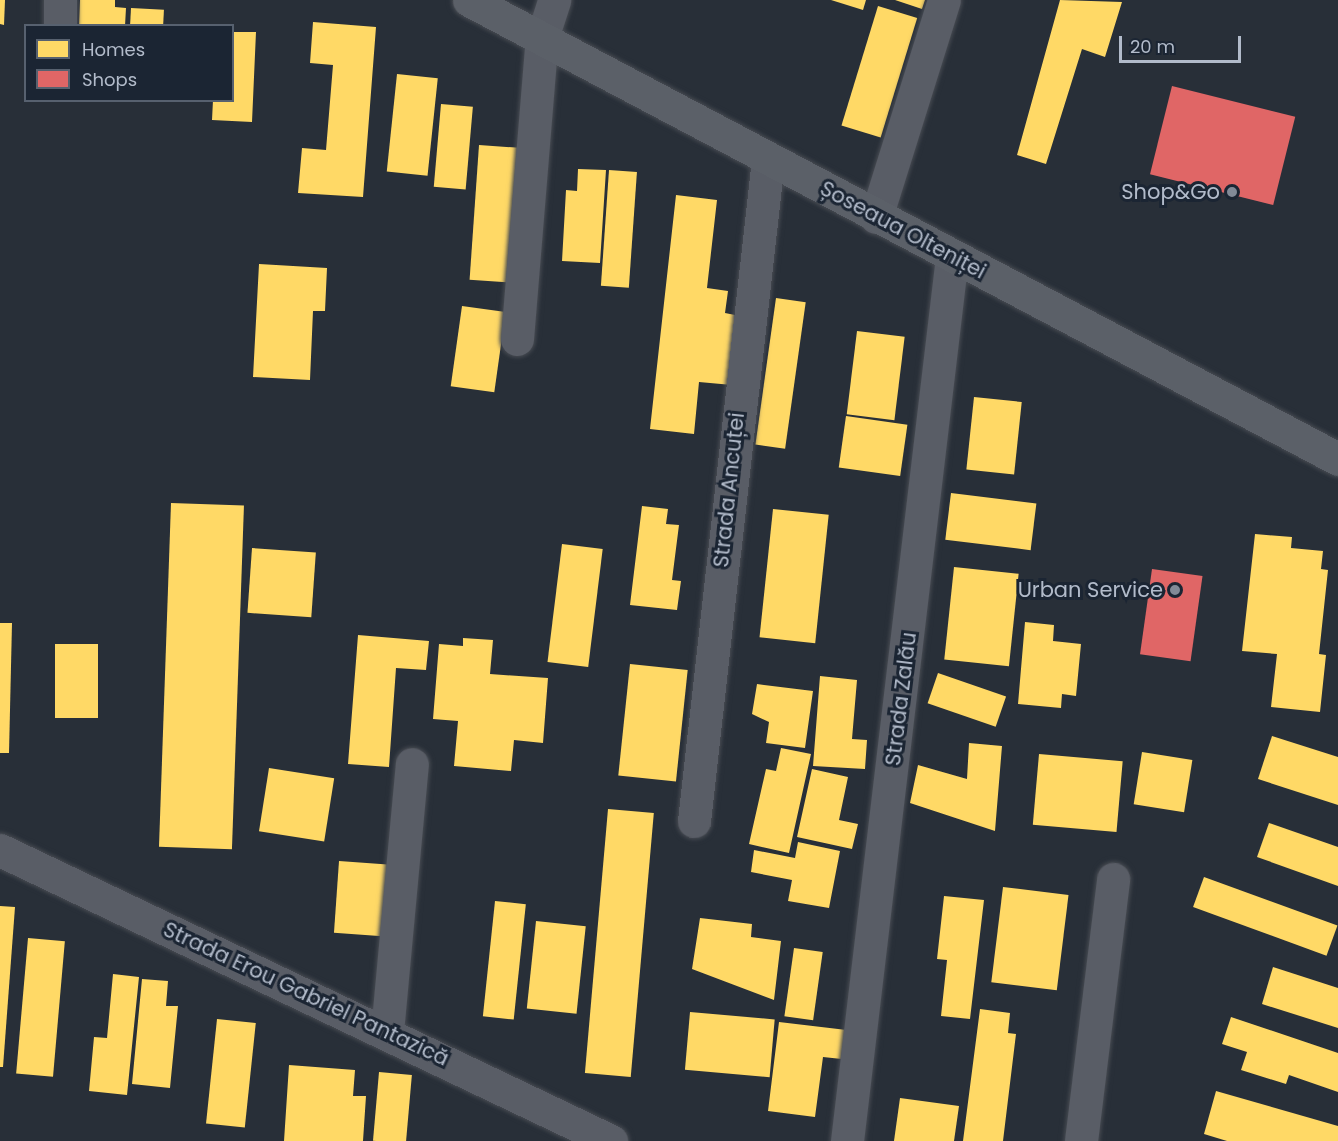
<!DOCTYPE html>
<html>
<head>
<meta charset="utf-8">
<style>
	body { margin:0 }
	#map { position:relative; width:1338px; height:1141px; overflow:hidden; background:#282f38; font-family:Poppins,sans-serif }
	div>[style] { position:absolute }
	.homes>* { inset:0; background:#ffd966; transform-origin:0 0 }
	.shops>* { inset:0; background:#e06666; transform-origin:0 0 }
	.roads { filter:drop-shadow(0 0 2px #474b52) drop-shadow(0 0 2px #474b52) }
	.minor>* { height:33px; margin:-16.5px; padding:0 16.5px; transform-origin:16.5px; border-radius:16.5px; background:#595d66 }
	.primary>* { height:33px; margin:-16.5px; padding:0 16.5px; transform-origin:16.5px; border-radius:16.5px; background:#5b6068 }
	.dots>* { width:16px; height:16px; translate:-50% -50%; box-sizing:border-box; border:3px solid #1b2533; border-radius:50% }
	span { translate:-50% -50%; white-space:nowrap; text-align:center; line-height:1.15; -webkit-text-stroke:6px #1b2533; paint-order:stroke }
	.poi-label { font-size:21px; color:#b2bbca }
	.right { translate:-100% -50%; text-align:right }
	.street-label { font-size:21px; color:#b2bbca }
	.legend { position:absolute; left:24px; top:24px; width:210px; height:78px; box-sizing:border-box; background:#1b2533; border:2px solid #57616f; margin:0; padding:8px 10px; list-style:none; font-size:18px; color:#b2bbca }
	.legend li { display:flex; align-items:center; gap:12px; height:30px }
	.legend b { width:30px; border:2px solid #57616f }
	.scale { position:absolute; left:1119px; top:36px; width:122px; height:27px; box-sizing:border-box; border:3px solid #b2bbca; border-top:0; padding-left:8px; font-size:18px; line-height:21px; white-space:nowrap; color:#b2bbca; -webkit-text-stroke:4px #1b2533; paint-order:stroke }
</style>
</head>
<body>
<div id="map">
	<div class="homes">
		<div style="clip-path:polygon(0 0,5px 0,4px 25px,0 24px)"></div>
		<div style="clip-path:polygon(80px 0,115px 0,115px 7px,126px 8px,125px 26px,79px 26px)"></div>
		<div style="clip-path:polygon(831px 0,866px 0,863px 10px)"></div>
		<div style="clip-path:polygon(895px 0,925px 0,922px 9px)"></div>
		<div style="clip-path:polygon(1060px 0,1122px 2px,1105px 57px,1082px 49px,1046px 164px,1017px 155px)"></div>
		<div style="left:878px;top:6px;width:41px;height:125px;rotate:17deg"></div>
		<div style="left:131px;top:8px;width:33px;height:18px;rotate:3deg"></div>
		<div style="clip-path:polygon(313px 22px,376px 27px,363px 197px,298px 193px,302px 148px,326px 150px,333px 65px,310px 63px)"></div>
		<div style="clip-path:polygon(232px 32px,256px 32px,252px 122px,212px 120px,213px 100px,232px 100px)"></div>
		<div style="left:397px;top:74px;width:41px;height:98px;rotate:6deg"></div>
		<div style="left:441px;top:104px;width:32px;height:83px;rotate:5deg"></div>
		<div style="left:479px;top:145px;width:41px;height:135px;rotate:4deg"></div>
		<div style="clip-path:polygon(578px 169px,606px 170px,600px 263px,562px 261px,566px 190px,577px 191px)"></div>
		<div style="left:609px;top:170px;width:28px;height:116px;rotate:4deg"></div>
		<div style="clip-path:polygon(676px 195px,717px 200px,707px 288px,728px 291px,725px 313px,740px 316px,732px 385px,699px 382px,694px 434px,650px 429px)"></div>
		<div style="clip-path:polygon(259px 264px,327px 268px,325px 311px,313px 311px,310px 380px,253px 377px)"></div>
		<div style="left:776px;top:298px;width:30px;height:148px;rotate:8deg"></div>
		<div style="left:462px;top:306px;width:44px;height:81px;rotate:8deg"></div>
		<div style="left:857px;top:331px;width:48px;height:84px;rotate:7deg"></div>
		<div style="left:974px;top:397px;width:48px;height:73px;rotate:6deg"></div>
		<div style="left:846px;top:416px;width:62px;height:52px;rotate:8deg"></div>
		<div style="left:951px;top:493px;width:86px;height:47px;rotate:7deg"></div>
		<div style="left:171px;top:503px;width:73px;height:344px;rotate:2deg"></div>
		<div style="clip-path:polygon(642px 506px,668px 509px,666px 524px,679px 525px,672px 580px,681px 581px,677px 610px,630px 605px)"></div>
		<div style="left:773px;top:509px;width:56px;height:129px;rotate:6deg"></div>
		<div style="clip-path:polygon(1255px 534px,1292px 537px,1291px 548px,1323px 551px,1321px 569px,1328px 570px,1319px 654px,1326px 655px,1320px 712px,1271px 707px,1277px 654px,1242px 651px)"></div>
		<div style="left:562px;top:544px;width:41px;height:119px;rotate:7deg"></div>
		<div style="left:252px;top:548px;width:64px;height:65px;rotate:4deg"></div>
		<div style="left:954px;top:567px;width:65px;height:93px;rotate:6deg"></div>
		<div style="clip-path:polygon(1025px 622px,1054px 625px,1053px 641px,1081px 644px,1076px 696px,1062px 694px,1061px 708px,1018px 704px)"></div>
		<div style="clip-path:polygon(0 623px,12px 623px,9px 753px,0 753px)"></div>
		<div style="clip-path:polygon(358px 635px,429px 641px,426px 670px,396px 668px,389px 767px,348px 764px)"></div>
		<div style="clip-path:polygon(463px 638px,493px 640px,490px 674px,548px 678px,543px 743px,514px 740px,511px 771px,454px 766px,458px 721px,433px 719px,439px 644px,463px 646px)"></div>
		<div style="left:55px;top:644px;width:43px;height:74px"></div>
		<div style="left:630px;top:664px;width:58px;height:112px;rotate:6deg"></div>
		<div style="left:938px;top:673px;width:72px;height:32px;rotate:19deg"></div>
		<div style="clip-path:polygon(820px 676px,857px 680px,852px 739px,867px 740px,865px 769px,813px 766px)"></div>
		<div style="clip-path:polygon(757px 684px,813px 691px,805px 748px,766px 743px,769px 722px,752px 714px)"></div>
		<div style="clip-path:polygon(1272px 736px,1338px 757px,1338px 805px,1258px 779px)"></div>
		<div style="clip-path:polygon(969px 743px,1002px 746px,995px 831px,910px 803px,918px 765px,967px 779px)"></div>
		<div style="clip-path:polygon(781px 748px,811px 754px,789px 853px,749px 844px,766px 769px,776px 771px)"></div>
		<div style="left:1142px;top:752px;width:51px;height:53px;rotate:9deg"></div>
		<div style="left:1039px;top:754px;width:84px;height:71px;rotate:5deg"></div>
		<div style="left:269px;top:768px;width:66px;height:64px;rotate:9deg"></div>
		<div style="clip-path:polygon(812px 769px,848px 777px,839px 820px,858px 824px,852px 849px,797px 837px)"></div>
		<div style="left:608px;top:809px;width:46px;height:265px;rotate:5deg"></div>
		<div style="clip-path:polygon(1269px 823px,1338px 847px,1338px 886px,1257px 857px)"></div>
		<div style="clip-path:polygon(798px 842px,840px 851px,829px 908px,788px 901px,792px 880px,751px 872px,754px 850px,795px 858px)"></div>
		<div style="left:339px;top:861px;width:52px;height:72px;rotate:4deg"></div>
		<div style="left:1204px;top:877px;width:142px;height:32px;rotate:20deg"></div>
		<div style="left:1003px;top:887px;width:66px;height:96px;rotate:7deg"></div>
		<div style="clip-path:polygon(944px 896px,984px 900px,970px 1019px,941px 1016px,947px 960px,937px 959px)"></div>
		<div style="left:495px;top:901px;width:31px;height:116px;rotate:6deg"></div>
		<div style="clip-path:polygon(0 906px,15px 907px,3px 1067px,0 1067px)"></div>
		<div style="clip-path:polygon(700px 918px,752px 924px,751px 937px,781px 941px,774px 1000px,692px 969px)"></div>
		<div style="left:536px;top:921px;width:50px;height:88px;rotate:6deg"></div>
		<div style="left:28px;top:938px;width:37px;height:136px;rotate:5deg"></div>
		<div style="left:794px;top:948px;width:29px;height:69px;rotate:8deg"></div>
		<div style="clip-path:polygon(1273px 967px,1338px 988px,1338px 1028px,1262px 1004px)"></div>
		<div style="clip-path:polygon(113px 974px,139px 977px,127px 1095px,89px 1091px,94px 1037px,107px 1038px)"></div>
		<div style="clip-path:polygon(142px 979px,168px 981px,166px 1006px,178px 1006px,170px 1088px,132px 1084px)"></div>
		<div style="clip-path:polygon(980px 1009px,1010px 1013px,1008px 1033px,1016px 1034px,1003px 1141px,963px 1141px)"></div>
		<div style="left:690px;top:1012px;width:85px;height:58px;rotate:5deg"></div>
		<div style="clip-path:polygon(1231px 1017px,1338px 1053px,1338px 1092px,1289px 1075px,1286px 1084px,1241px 1070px,1247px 1052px,1222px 1044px)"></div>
		<div style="left:217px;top:1019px;width:39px;height:105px;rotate:6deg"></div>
		<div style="clip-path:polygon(779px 1022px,855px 1031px,851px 1060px,823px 1057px,815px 1117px,768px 1111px)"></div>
		<div style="clip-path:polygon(289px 1065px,355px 1070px,353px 1096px,366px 1096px,363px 1141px,284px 1141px)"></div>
		<div style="left:379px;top:1072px;width:33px;height:69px;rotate:5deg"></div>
		<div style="clip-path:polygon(1216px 1091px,1338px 1126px,1338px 1141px,1227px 1141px,1204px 1134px)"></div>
		<div style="clip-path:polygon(900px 1098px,959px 1106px,954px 1141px,894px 1141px)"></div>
	</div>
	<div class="shops">
		<div style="left:1172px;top:86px;width:127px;height:91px;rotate:14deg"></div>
		<div style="left:1152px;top:569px;width:51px;height:86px;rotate:8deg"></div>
	</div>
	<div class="roads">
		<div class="minor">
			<div style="left:60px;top:26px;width:26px;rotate:-90deg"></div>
			<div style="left:876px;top:217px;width:227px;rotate:-72.6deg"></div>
			<div style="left:517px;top:339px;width:302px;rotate:-85.3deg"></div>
			<div style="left:542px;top:38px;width:40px;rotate:-72deg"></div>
			<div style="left:694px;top:821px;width:666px;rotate:-83.62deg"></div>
			<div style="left:0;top:850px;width:677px;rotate:25.47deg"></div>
			<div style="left:387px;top:1032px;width:269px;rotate:-84.7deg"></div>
			<div style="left:847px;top:1141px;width:891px;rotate:-83.23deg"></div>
			<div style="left:1081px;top:1141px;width:264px;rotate:-83deg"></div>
		</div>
		<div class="primary">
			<div style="left:469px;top:0;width:983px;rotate:27.84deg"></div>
		</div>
	</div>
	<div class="dots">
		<div style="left:1232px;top:192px;background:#828a97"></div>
		<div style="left:1175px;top:590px;background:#828a97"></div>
	</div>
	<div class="poi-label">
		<span class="right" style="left:1220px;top:192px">Shop&amp;Go</span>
		<span class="right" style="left:1163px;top:590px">Urban Service</span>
	</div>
	<div class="street-label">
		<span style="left:903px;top:230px;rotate:28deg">Șoseaua Olteniței</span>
		<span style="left:729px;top:490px;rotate:-84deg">Strada Ancuței</span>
		<span style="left:901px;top:699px;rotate:-83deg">Strada Zalău</span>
		<span style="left:306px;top:994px;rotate:25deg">Strada Erou Gabriel Pantazică</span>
	</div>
	<ul class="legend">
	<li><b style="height:16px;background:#ffd966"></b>Homes</li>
	<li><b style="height:16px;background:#e06666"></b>Shops</li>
	</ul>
	<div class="scale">20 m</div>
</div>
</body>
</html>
